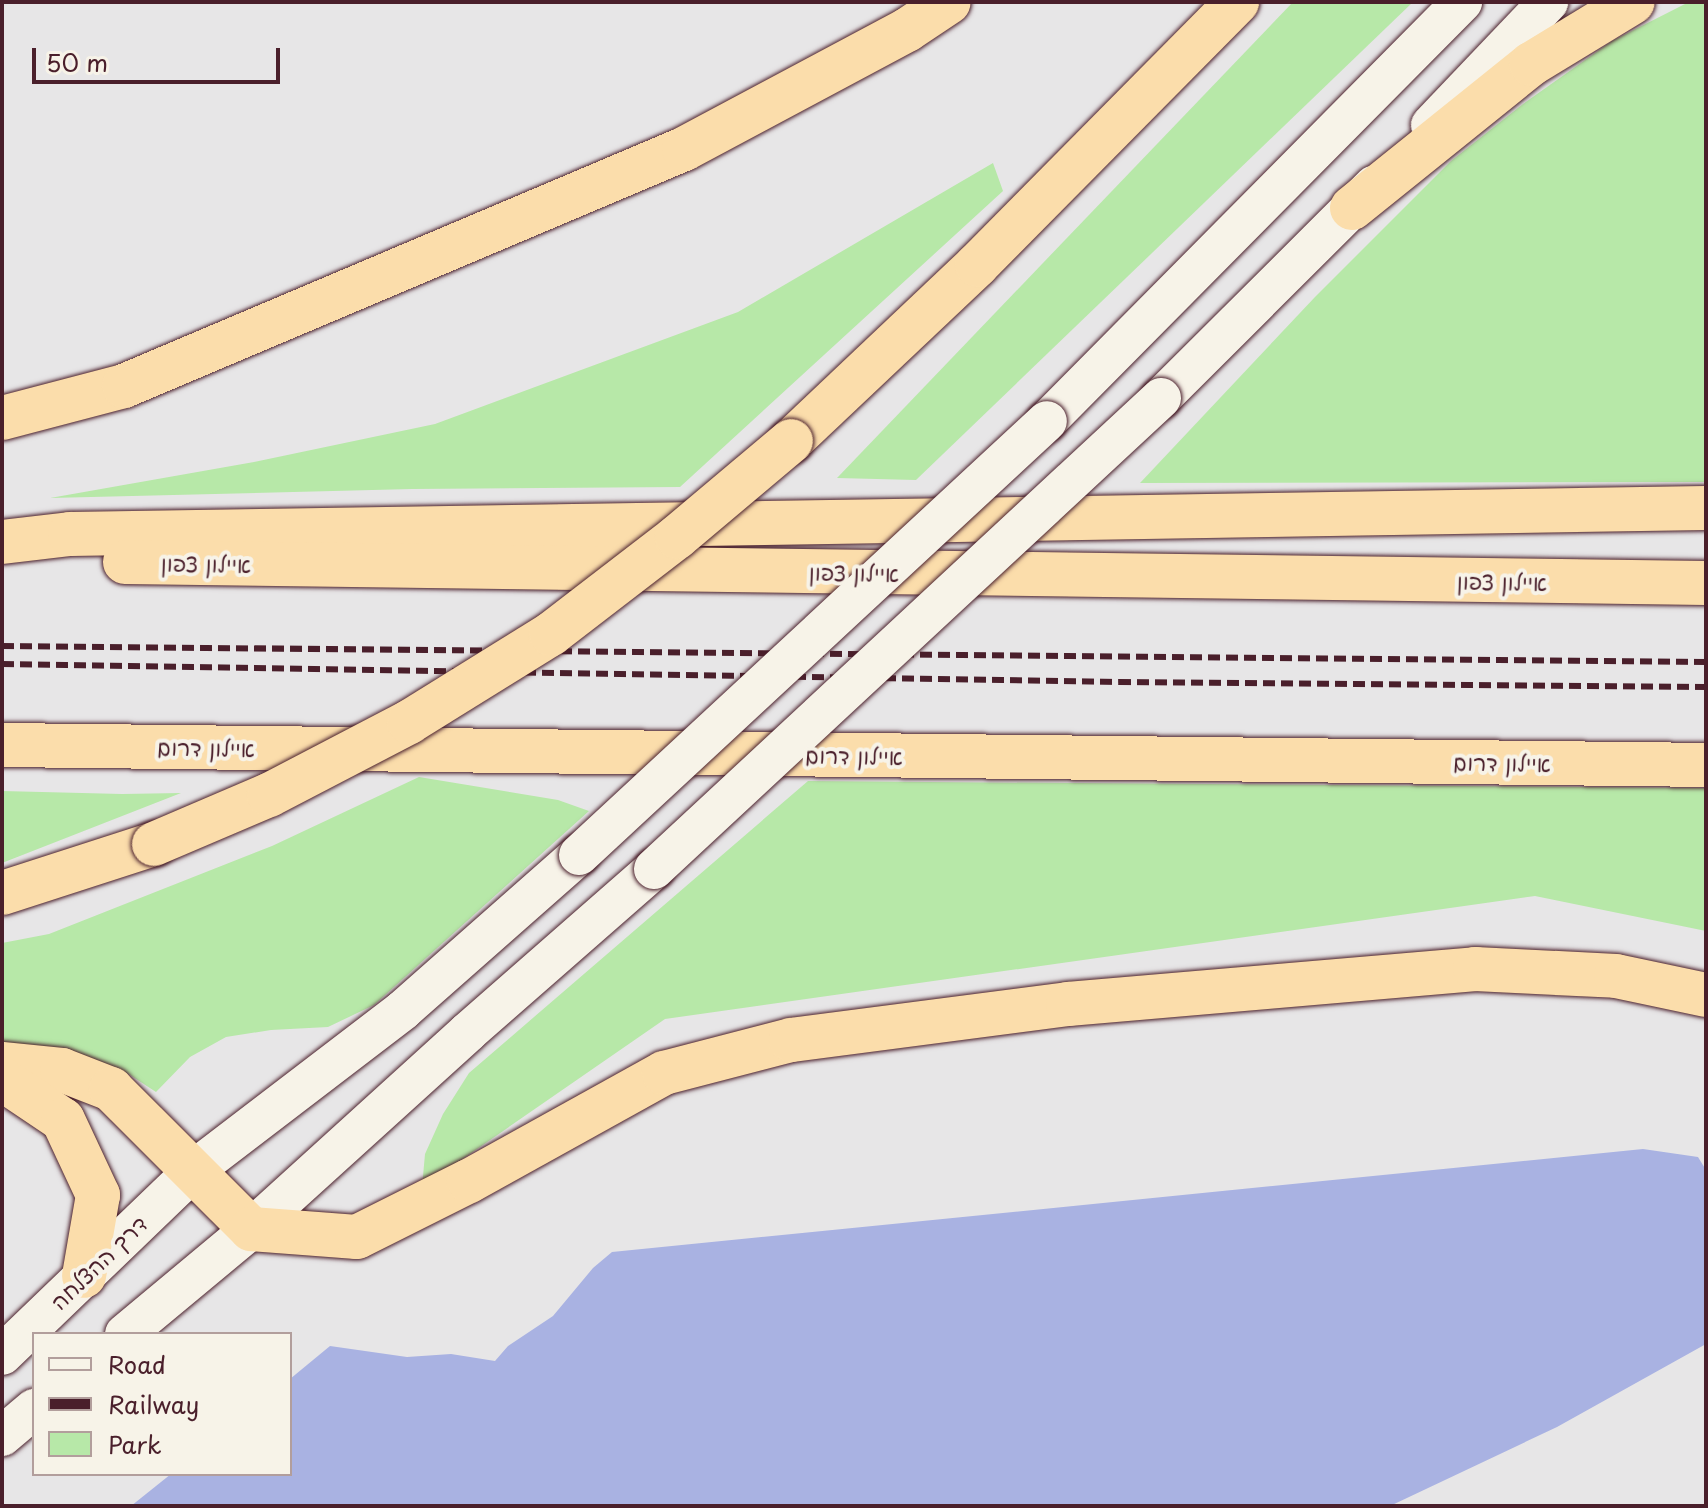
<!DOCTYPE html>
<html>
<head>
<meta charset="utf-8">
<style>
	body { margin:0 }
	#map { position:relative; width:1708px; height:1508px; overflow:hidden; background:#e7e6e7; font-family:"Playpen Sans","Playpen Sans Hebrew",sans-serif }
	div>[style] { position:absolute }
	.green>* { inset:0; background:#b7e8a8 }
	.building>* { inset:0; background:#a9b2e2 }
	.roads { filter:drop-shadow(0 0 2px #4a1f2b) drop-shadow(0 0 2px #4a1f2b) }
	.tertiary>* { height:40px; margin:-20px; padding:0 20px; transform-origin:20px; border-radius:20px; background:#f7f3e8 }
	.motorway>* { height:44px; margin:-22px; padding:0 22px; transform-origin:22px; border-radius:22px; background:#fbddab }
	.rail>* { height:6px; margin-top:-3px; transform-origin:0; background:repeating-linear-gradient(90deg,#4a1f2b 0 12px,transparent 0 18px) }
	.bridges { filter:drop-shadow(0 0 2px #4a1f2b) drop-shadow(0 0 2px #4a1f2b) }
	.tertiary-bridge>* { height:40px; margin:-20px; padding:0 20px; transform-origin:20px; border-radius:20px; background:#f7f3e8 }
	.motorway-bridge>* { height:44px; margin:-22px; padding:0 22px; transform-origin:22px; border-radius:22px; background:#fbddab }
	span { translate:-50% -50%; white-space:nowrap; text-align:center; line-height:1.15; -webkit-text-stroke:8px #f7f3e8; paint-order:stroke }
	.street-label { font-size:22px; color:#4a1f2b }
	.frame { position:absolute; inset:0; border:4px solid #4a1f2b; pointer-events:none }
	.legend { position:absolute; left:32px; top:1332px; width:260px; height:144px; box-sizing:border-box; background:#f7f3e8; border:2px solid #b29e9c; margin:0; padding:10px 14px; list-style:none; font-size:24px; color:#4a1f2b }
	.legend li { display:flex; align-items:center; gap:16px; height:40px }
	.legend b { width:40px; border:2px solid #b29e9c }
	.scale { position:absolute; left:32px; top:48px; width:248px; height:36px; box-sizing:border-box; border:4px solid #4a1f2b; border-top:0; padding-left:10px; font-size:24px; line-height:28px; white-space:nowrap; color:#4a1f2b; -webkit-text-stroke:6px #f7f3e8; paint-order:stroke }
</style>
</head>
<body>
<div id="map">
	<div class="green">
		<div style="clip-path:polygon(1293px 2px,1413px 2px,916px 480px,837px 478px)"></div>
		<div style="clip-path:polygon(1706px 2px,1706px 482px,1140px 483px,1315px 297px,1451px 161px,1523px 104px,1612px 41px,1685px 4px)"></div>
		<div style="clip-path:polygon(993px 163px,1003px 191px,680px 487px,412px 489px,50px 498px,254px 462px,435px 424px,738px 312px)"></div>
		<div style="clip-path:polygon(419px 777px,558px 800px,589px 811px,374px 1005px,328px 1027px,271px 1030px,226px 1037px,190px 1057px,156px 1092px,127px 1073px,88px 1058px,33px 1045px,2px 1044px,2px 943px,49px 934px,272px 846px)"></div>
		<div style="clip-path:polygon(808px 781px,1706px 788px,1706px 931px,1535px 896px,665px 1019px,422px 1187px,425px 1154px,443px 1114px,469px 1073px)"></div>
		<div style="clip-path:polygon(2px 791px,122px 794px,181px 793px,2px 863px)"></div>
	</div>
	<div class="building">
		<div style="clip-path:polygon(1643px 1149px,1698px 1157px,1706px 1170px,1706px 1344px,1557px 1427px,1390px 1506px,131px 1506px,171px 1474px,290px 1474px,290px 1379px,330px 1346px,407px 1357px,451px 1354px,495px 1361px,508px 1346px,553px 1316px,593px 1268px,612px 1252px)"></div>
	</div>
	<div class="roads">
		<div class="tertiary">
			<div style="left:1431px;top:125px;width:170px;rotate:-46.4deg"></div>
			<div style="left:1161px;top:398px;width:301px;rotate:-44.9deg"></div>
			<div style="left:1047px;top:421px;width:590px;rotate:-45.27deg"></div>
			<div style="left:125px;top:1334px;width:164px;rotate:-39.8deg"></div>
			<div style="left:251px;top:1229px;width:293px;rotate:-42.2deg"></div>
			<div style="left:468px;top:1032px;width:247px;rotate:-41.2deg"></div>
			<div style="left:2px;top:1355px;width:267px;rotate:-43.9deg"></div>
			<div style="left:194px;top:1170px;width:263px;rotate:-37.4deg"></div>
			<div style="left:403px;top:1010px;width:235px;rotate:-41.4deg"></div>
			<div style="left:2px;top:1436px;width:42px;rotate:-40.2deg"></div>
		</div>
		<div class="motorway">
			<div style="left:1352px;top:208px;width:230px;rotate:-38.8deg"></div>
			<div style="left:1531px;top:64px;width:119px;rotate:-31.3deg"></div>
			<div style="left:2px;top:418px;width:126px;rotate:-14.7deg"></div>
			<div style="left:124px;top:386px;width:608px;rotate:-22.94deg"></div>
			<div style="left:684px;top:149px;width:253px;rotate:-28.1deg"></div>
			<div style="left:907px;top:30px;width:50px;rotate:-33.7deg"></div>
			<div style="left:791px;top:441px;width:256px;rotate:-43.4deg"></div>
			<div style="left:977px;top:265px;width:370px;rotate:-45.3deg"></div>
			<div style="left:2px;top:542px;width:68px;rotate:-6.7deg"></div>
			<div style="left:70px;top:534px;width:1636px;rotate:-0.91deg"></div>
			<div style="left:125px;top:562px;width:1581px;rotate:0.76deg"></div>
			<div style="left:2px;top:745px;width:1704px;rotate:0.67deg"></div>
			<div style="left:2px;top:893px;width:160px;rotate:-17.9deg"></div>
			<div style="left:2px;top:1064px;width:60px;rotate:5.7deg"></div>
			<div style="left:62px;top:1070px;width:53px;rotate:21.2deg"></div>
			<div style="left:111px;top:1089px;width:198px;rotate:45deg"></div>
			<div style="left:251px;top:1229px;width:106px;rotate:4.3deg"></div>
			<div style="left:357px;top:1237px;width:125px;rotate:-26.6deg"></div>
			<div style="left:469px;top:1181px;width:223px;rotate:-29deg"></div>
			<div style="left:664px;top:1073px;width:131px;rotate:-14.6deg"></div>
			<div style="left:791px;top:1040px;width:279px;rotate:-7.4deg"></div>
			<div style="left:1068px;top:1004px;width:409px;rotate:-4.9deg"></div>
			<div style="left:1475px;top:969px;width:141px;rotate:2.8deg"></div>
			<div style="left:1616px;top:976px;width:92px;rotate:11.9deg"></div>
			<div style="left:2px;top:1079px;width:73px;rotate:33.9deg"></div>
			<div style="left:63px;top:1120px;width:83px;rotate:65deg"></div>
			<div style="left:98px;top:1195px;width:82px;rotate:99.8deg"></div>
		</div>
	</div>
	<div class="rail">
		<div style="left:2px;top:646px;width:1704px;rotate:0.54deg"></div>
		<div style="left:2px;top:664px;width:1117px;rotate:0.92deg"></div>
		<div style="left:1119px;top:682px;width:587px;rotate:0.49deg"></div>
	</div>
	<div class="bridges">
		<div class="tertiary-bridge">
			<div style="left:579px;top:855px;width:638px;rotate:-42.84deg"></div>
			<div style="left:654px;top:869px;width:692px;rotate:-42.89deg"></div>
		</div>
		<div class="motorway-bridge">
			<div style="left:154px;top:844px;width:125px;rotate:-23.1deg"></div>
			<div style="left:269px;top:795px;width:158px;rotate:-27.5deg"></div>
			<div style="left:409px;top:722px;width:167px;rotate:-31.8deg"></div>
			<div style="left:551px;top:634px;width:159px;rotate:-37.6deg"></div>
			<div style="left:677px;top:537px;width:149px;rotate:-40.1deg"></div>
		</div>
	</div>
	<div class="street-label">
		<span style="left:206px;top:563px;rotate:1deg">איילון צפון</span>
		<span style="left:854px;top:572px;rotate:1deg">איילון צפון</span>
		<span style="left:1502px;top:581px;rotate:1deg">איילון צפון</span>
		<span style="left:206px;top:747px;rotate:1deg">איילון דרום</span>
		<span style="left:854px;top:755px;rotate:1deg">איילון דרום</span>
		<span style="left:1502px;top:762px;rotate:1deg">איילון דרום</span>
		<span style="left:98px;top:1262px;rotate:-44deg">דרך ההצלחה</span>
	</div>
	<div class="frame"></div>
	<ul class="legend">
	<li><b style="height:10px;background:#f7f3e8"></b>Road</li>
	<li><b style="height:10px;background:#4a1f2b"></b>Railway</li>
	<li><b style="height:22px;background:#b7e8a8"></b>Park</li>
	</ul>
	<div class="scale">50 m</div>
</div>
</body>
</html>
